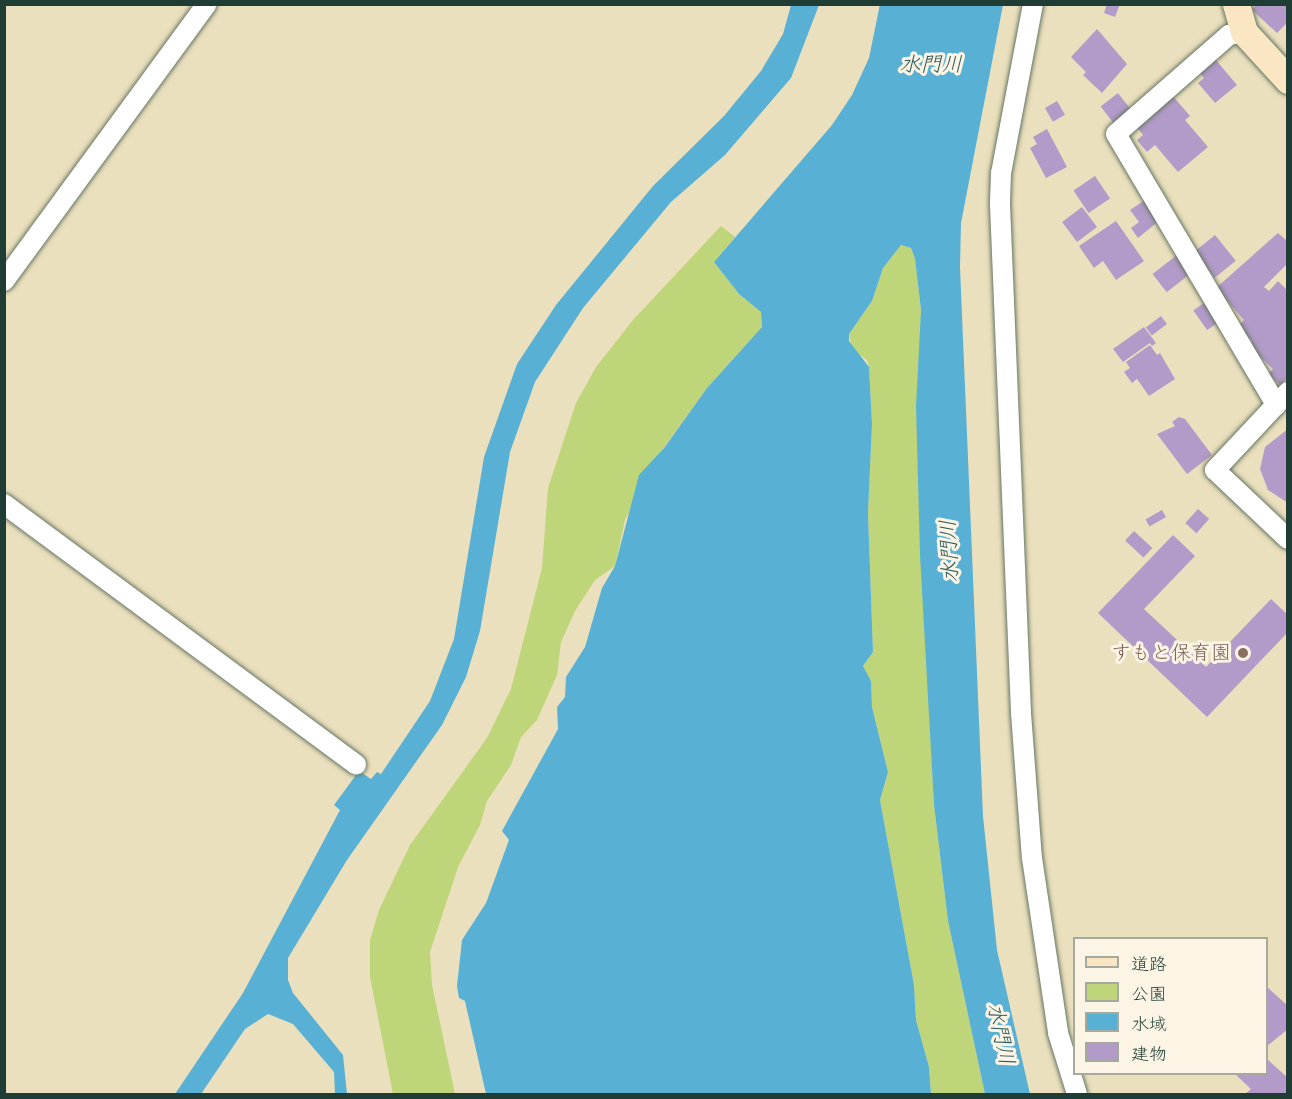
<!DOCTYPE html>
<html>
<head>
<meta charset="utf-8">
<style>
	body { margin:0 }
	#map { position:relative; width:1292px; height:1099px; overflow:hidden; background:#ebe0bd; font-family:"Balsamiq Sans","Klee One",sans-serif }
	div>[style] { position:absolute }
	.green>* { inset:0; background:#bfd579 }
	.water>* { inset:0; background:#58b1d5 }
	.building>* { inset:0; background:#b29bc8; transform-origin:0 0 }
	.roads { filter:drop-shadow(0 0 2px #667664) drop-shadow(0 0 2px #667664) }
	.street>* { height:20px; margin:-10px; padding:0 10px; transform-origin:10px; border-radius:10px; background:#fff }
	.secondary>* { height:27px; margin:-13.5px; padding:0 13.5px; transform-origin:13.5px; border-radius:13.5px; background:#fbe6c4 }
	.dots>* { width:16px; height:16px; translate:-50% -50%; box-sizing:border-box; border:3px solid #fcf5e5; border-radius:50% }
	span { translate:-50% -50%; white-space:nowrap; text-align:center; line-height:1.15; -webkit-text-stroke:6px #fcf5e5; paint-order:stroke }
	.education-label { font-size:20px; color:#785e54 }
	.right { translate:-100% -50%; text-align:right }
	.water-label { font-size:21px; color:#2d5a5c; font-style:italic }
	.frame { position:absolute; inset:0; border:6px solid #1f3d34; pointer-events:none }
	.legend { position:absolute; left:1073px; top:937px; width:195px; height:138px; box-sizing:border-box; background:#fcf5e5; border:2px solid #a4ab9e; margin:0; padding:8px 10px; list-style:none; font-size:18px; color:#1f3d34 }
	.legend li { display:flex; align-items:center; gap:12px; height:30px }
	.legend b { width:30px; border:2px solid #a4ab9e }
</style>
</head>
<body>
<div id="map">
	<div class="green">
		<div style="clip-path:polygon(721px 226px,735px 237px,714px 262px,739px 294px,761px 312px,762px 327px,707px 388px,659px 454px,625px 520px,615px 566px,595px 580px,575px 611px,561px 642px,557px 675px,537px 720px,521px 737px,511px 765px,487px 801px,480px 825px,458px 867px,430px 952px,432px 985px,455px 1094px,393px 1094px,370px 977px,370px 940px,379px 910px,410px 845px,487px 738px,511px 689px,542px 568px,548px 488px,576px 403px,596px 367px,633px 320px)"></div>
		<div style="clip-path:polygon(901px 245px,911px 248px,915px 259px,921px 310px,918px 467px,934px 805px,948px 921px,985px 1094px,931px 1094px,929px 1067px,916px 1020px,914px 985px,880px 800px,888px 772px,872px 707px,871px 681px,863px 666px,873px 652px,868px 513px,872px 424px,869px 367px,867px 360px,852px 349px,849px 334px,872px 301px,883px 268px)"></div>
	</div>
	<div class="water">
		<div style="clip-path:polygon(880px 4px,1003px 5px,961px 223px,960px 267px,983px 816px,997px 950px,1030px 1094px,985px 1094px,948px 921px,934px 805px,920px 555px,916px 406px,921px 310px,915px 259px,911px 248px,901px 245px,883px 268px,872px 301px,849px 334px,849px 341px,869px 367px,872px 424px,868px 513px,873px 652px,863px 666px,871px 681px,872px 707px,888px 772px,880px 800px,914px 985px,916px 1020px,929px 1067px,931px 1094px,486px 1094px,465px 1001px,459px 998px,457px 986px,462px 940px,486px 903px,509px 840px,502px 831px,558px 729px,557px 707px,565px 697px,566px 677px,585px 647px,602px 588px,615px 566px,639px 475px,664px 448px,707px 388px,762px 327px,761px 312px,739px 294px,714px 262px,832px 125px,852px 95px,869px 58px)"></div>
		<div style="clip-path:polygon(791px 5px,819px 5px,791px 78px,725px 155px,671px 202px,583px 308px,535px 382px,510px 452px,480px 631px,466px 677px,442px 725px,347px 860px,288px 958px,288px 980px,293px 993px,343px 1055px,347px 1094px,335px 1094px,334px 1072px,293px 1024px,268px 1014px,245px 1029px,201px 1094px,175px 1094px,243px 993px,340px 810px,334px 805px,359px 771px,371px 779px,377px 772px,381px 774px,430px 701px,454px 639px,484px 457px,517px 364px,556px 305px,653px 186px,724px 116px,761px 71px,783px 34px)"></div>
	</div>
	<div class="building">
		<div style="clip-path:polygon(1107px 4px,1120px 4px,1115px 17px,1104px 13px)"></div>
		<div style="clip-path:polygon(1257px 4px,1288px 4px,1288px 22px,1277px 33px,1252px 10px)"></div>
		<div style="clip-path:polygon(1097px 29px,1127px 64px,1102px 93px,1083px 75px,1086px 72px,1071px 57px)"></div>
		<div style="clip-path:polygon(1215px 59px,1237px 85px,1215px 103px,1198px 83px,1204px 78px,1199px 72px)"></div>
		<div style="left:1118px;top:93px;width:24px;height:22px;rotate:52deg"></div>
		<div style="clip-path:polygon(1172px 95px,1190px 116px,1185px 120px,1208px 147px,1178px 172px,1155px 145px,1147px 152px,1137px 140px,1143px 135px,1136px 126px)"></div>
		<div style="left:1057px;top:101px;width:16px;height:14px;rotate:60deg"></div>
		<div style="clip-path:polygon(1047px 129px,1067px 167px,1046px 178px,1030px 148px,1037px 144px,1033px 137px)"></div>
		<div style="left:1095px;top:176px;width:27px;height:26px;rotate:56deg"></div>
		<div style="clip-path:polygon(1145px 200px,1160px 220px,1138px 238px,1131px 228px,1139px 222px,1130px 210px)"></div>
		<div style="left:1082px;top:207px;width:25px;height:25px;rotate:53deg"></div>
		<div style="clip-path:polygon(1116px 221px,1144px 261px,1116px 280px,1103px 261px,1094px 268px,1079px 246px)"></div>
		<div style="clip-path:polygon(1278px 233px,1288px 242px,1288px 263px,1264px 287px,1269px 291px,1278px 281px,1288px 291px,1288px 377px,1280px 385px,1268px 374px,1273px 369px,1248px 345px,1252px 341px,1237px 327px,1244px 320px,1216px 288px)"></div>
		<div style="left:1215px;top:235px;width:33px;height:27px;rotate:51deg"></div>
		<div style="left:1177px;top:255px;width:23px;height:31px;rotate:52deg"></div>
		<div style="left:1204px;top:303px;width:24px;height:13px;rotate:55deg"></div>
		<div style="left:1161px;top:316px;width:10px;height:19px;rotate:53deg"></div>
		<div style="clip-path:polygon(1144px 327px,1156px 343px,1152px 346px,1150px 343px,1123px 362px,1113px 349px)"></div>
		<div style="clip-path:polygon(1150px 345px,1157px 355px,1160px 353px,1175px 379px,1149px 396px,1137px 379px,1132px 383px,1124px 372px,1130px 368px,1126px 362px)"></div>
		<div style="clip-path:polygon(1179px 417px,1185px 419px,1212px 455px,1187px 474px,1157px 434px,1175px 426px,1172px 422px)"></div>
		<div style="clip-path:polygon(1288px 429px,1288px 503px,1268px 490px,1260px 469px,1265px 447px)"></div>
		<div style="left:1198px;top:509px;width:15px;height:19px;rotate:42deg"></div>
		<div style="left:1162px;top:510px;width:8px;height:19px;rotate:60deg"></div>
		<div style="left:1134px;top:531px;width:25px;height:13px;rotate:43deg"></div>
		<div style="clip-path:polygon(1173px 535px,1195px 556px,1144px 609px,1206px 667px,1271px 599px,1288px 615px,1288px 632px,1207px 717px,1098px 613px)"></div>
		<div style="clip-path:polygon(1266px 986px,1288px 1006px,1288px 1029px,1266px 1047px)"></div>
		<div style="clip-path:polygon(1266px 1058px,1288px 1078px,1288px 1094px,1245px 1094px,1251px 1089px,1235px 1074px,1266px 1074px)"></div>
	</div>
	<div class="roads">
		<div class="street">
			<div style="left:1033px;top:4px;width:172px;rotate:100.7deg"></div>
			<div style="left:1001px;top:173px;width:32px;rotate:92deg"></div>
			<div style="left:1000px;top:205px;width:508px;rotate:87.63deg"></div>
			<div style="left:1021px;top:713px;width:145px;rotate:85.7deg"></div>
			<div style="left:1032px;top:858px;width:177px;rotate:81.5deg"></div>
			<div style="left:1058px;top:1033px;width:64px;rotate:72.7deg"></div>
			<div style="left:1244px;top:32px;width:15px;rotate:169deg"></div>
			<div style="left:1229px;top:35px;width:150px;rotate:138.8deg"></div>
			<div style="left:1116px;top:134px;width:315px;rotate:59.4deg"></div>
			<div style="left:4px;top:281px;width:343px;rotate:-53.8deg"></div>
			<div style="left:1288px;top:392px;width:107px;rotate:133.1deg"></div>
			<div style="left:1215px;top:470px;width:100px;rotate:43.4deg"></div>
			<div style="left:4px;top:504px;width:438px;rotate:36.5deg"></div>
		</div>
		<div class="secondary">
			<div style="left:1236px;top:4px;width:29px;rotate:74deg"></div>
			<div style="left:1244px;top:32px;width:65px;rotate:47.5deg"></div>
		</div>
	</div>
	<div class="dots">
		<div style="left:1243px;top:653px;background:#8d6e63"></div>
	</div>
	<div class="education-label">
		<span class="right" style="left:1231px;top:653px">すもと保育園</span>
	</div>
	<div class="water-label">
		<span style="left:931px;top:65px">水門川</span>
		<span style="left:950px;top:551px;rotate:-93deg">水門川</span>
		<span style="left:1000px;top:1034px;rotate:78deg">水門川</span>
	</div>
	<div class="frame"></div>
	<ul class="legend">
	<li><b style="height:8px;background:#fbe6c4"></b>道路</li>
	<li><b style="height:16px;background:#bfd579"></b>公園</li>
	<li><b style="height:16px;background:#58b1d5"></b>水域</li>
	<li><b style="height:16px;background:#b29bc8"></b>建物</li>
	</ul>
</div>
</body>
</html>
